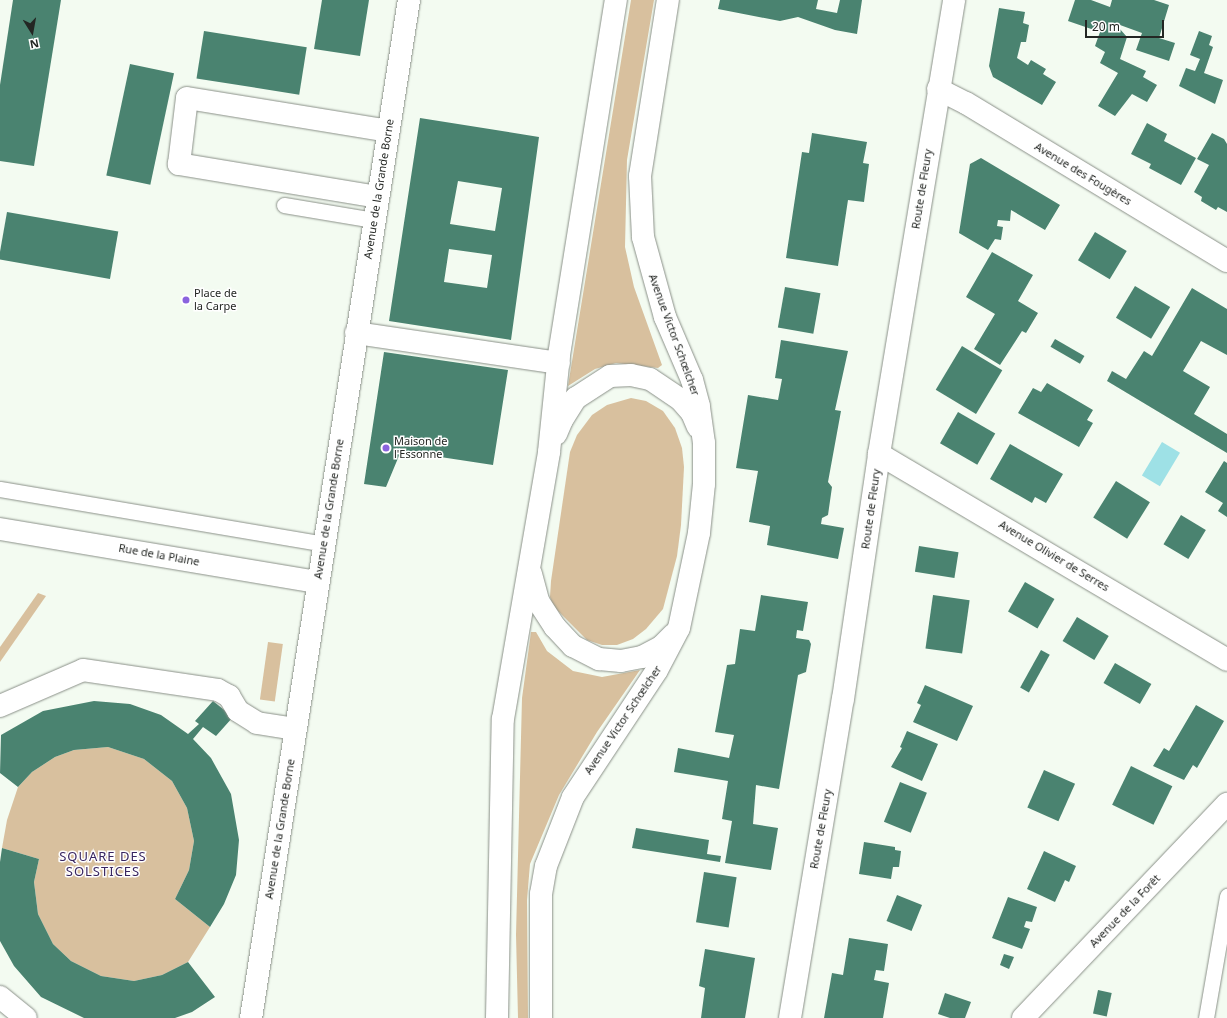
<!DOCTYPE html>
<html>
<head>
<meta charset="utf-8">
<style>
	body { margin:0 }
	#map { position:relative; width:1227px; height:1018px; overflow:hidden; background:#f3fbf1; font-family:"Noto Sans",sans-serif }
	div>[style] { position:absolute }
	.green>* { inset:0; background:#d8c09e; transform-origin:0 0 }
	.water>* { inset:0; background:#9ee1e6; transform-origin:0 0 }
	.building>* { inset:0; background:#4a8370; transform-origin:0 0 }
	.roads { filter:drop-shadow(0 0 1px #8a9088) drop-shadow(0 0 1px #8a9088) }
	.service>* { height:15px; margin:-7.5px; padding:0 7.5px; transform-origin:7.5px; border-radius:7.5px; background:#fff }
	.pedestrian>* { height:22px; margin:-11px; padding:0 11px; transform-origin:11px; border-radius:11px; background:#fff }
	.minor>* { height:22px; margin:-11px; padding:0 11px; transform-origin:11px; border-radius:11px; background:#fff }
	.primary>* { height:22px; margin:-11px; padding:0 11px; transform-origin:11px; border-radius:11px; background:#fff }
	.dots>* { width:11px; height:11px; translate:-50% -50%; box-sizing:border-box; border:2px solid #fff; border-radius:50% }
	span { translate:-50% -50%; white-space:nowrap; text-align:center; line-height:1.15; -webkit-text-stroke:3px #fff; paint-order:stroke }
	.street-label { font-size:11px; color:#232623 }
	.poi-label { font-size:11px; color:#232623 }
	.left { translate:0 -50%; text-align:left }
	.quarter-label { font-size:13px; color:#382560; letter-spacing:1px }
	.north { position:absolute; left:12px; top:12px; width:40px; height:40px; -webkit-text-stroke:3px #fff; paint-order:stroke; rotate:169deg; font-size:11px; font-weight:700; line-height:16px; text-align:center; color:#232623 }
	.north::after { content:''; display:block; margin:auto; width:14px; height:18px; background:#232623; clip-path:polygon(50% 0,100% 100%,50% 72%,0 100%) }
	.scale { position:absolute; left:1085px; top:20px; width:79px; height:18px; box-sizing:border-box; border:2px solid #232623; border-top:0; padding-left:5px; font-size:12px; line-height:14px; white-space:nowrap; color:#232623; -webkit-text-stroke:3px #fff; paint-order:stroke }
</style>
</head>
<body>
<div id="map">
	<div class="green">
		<div style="clip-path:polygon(631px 0,654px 0,627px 160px,625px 247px,634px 287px,662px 365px,658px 368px,616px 363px,595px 369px,568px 386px)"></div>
		<div style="clip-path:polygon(631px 398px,646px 401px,663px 411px,675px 428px,682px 448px,684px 467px,681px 525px,677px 556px,663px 609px,646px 629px,633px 639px,617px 645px,602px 645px,587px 640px,553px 606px,550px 597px,551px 581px,570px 452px,577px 435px,592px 415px,607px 405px)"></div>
		<div style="clip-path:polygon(38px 593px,46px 596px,0 662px,0 647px)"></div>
		<div style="clip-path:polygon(531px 632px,536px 632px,547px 651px,573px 671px,602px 677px,640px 670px,597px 732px,559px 795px,530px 864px,527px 900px,528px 1018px,518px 1018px,516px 935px,522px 698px)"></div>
		<div style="left:268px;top:642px;width:15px;height:58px;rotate:8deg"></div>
		<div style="clip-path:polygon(108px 747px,144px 759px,172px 781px,187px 808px,194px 841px,189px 870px,175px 899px,210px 927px,188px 962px,162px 975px,134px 981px,101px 976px,71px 961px,53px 944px,38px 914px,34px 882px,39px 859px,2px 848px,7px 820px,18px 787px,32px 772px,55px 757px,74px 750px)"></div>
	</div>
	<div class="water">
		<div style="left:1162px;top:442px;width:21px;height:39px;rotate:31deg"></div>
	</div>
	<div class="building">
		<div style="clip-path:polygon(13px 0,61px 0,34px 166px,0 161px,0 85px)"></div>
		<div style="clip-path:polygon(322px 0,369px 0,360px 56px,314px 49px)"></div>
		<div style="clip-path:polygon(720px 0,818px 0,816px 9px,837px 13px,840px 0,862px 0,857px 34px,835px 30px,798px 17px,780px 21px,718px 9px)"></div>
		<div style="clip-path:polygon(1075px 0,1091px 0,1110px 7px,1112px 0,1154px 0,1169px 5px,1159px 38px,1175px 43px,1169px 61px,1136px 50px,1142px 33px,1120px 25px,1119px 28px,1127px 37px,1120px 59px,1146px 71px,1143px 77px,1157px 85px,1147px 102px,1132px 94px,1115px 116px,1098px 106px,1118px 73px,1100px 63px,1105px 52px,1095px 46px,1100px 32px,1068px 21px)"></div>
		<div style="clip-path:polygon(999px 8px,1025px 12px,1023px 23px,1029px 25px,1026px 42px,1021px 42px,1017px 58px,1028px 65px,1031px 60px,1046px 69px,1043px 74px,1056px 82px,1042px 105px,993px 77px,989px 66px)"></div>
		<div style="left:204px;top:31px;width:104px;height:48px;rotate:9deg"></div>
		<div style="clip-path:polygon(1199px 31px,1212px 36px,1209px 45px,1213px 47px,1204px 73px,1223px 80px,1215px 104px,1179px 86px,1186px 68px,1195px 71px,1200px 59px,1190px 55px)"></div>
		<div style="left:130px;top:64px;width:45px;height:114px;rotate:12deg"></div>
		<div style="clip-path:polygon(evenodd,420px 118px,539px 137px,511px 340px,389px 321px,420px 118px,458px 181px,502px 188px,495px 231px,450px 224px,458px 181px,420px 118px,449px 249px,492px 255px,487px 288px,444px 282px,449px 249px)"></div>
		<div style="clip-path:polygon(1147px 123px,1167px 134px,1164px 141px,1196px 158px,1181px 185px,1149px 168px,1151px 164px,1131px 154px)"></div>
		<div style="clip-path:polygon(812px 133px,867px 142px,863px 163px,869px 164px,864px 202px,848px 200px,838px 266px,786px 258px,802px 152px,809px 153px)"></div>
		<div style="clip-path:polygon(1212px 133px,1224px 139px,1227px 144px,1227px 212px,1218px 207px,1216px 210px,1201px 201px,1202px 197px,1194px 192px,1209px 165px,1197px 159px)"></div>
		<div style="clip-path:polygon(981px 158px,1060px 205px,1045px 230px,1011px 210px,1010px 221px,998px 220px,997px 226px,1003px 227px,1001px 240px,995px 239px,988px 250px,959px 233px,970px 164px)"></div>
		<div style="left:7px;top:212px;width:113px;height:48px;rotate:10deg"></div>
		<div style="left:1095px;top:232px;width:37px;height:33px;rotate:31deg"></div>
		<div style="clip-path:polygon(992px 252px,1033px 275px,1018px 301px,1038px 313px,1026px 333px,1022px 331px,1000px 365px,974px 349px,995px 314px,966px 297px)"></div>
		<div style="left:1135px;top:286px;width:41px;height:37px;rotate:31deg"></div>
		<div style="left:785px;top:287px;width:36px;height:41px;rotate:10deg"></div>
		<div style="clip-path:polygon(1192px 288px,1227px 309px,1227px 355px,1201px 341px,1183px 371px,1210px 387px,1194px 414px,1227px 434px,1227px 453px,1107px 381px,1112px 371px,1126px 379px,1144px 351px,1152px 356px)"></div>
		<div style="left:1055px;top:339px;width:34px;height:9px;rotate:30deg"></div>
		<div style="clip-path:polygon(781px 340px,848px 351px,835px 410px,841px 411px,828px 482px,832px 487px,828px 515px,822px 518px,821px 524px,844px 528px,838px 559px,767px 545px,770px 526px,749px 522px,758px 471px,736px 468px,748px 395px,778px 400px,782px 379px,775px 378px)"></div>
		<div style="left:962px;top:346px;width:47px;height:51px;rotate:31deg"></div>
		<div style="clip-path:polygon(384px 352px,508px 370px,493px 465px,401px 451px,386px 487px,364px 484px)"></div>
		<div style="clip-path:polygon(1047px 383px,1093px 410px,1087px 420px,1093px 423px,1079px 447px,1018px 413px,1033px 388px,1041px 392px)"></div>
		<div style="left:958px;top:412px;width:43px;height:36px;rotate:30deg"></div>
		<div style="clip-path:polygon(1010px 444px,1063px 474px,1046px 503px,1035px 497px,1032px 503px,990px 479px)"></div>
		<div style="clip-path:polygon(1224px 461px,1227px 463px,1227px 517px,1218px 511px,1223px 503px,1205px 492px)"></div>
		<div style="left:1116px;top:481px;width:40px;height:43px;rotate:32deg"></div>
		<div style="left:1181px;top:515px;width:29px;height:34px;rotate:31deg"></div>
		<div style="left:919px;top:546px;width:40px;height:26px;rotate:9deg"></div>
		<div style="left:1025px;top:582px;width:34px;height:34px;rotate:30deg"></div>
		<div style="clip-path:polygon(761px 595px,808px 602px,803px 631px,797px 630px,796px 638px,809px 640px,811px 644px,806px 672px,798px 675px,779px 789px,756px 785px,753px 824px,778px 828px,771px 870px,725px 863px,732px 821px,722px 819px,728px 781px,674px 772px,678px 748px,729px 758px,734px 735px,715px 732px,727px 665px,735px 664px,740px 629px,755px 631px)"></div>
		<div style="left:933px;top:595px;width:37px;height:54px;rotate:8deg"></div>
		<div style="left:1077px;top:617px;width:37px;height:28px;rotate:31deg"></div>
		<div style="left:1041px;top:650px;width:10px;height:43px;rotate:29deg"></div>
		<div style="left:1115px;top:663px;width:42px;height:23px;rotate:30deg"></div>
		<div style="clip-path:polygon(925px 685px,973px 706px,957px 741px,913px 722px,921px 705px,917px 703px)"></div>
		<div style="clip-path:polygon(94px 701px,130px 704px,161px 715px,188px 734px,199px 724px,195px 721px,213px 701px,233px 717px,216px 736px,203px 727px,193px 739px,211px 758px,231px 794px,239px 840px,236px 875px,224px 904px,210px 927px,175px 899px,189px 870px,194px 841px,187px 808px,172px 781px,144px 759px,108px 747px,74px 750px,55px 757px,32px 772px,18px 787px,0 773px,1px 735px,43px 711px)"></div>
		<div style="clip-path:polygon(1196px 705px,1224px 721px,1197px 768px,1193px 765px,1184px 780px,1153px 766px,1164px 748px,1169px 751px)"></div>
		<div style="clip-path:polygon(907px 731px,938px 744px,922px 781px,891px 767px,902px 748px,900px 747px)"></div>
		<div style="left:1131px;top:766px;width:46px;height:43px;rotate:26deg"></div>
		<div style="left:1044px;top:770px;width:34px;height:41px;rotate:24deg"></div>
		<div style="left:900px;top:782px;width:29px;height:43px;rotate:22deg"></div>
		<div style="clip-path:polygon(636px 828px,709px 840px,707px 854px,721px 856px,720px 862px,632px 848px)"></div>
		<div style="clip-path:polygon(864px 842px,895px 847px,895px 850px,901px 851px,899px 867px,893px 867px,891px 879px,859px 874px)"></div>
		<div style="clip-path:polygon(2px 848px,39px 859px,34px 882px,38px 914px,53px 944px,71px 961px,101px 976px,134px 981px,162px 975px,188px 962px,215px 997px,192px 1012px,175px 1018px,84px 1018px,41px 997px,14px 966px,0 941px,0 862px)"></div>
		<div style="clip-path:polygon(1044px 851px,1076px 866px,1069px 882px,1065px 880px,1055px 902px,1027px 889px)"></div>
		<div style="left:704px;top:872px;width:33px;height:51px;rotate:9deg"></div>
		<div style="left:897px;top:895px;width:27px;height:28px;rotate:22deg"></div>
		<div style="clip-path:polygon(1008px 897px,1037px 907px,1032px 922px,1026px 921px,1024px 927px,1030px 929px,1022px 949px,992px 938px)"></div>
		<div style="clip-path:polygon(849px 938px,888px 944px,884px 971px,876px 970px,874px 980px,889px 983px,883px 1018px,824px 1018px,832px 973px,843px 975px)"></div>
		<div style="clip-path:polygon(705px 949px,755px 958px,745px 1018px,701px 1018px,705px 988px,699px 986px)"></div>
		<div style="clip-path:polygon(1004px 954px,1014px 957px,1009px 969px,1000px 965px)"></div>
		<div style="left:1098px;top:990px;width:14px;height:24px;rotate:12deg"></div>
		<div style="clip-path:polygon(945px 993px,971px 1002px,965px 1018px,950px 1018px,938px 1014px)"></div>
	</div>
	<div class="roads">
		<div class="service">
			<div style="left:284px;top:205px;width:91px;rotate:9.5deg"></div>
			<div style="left:0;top:489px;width:329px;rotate:9.6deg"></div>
			<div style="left:1206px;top:1018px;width:124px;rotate:-80.2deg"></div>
		</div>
		<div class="pedestrian">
			<div style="left:356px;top:333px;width:205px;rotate:8.4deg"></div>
			<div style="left:0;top:706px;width:90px;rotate:-23.4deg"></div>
			<div style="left:83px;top:670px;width:136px;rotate:8.4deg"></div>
			<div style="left:218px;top:690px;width:13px;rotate:29deg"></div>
			<div style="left:229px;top:696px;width:17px;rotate:59deg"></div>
			<div style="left:238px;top:711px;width:22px;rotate:32deg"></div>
			<div style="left:257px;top:723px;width:38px;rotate:9deg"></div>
			<div style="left:0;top:997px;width:33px;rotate:39deg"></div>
		</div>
		<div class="minor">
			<div style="left:938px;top:89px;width:31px;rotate:27deg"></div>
			<div style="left:966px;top:103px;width:305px;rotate:31.2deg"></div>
			<div style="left:378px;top:197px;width:202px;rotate:-170.6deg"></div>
			<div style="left:179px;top:164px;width:66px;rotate:-83.1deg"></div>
			<div style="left:187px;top:98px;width:204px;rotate:9.3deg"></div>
			<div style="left:879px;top:454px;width:404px;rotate:30.6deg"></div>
			<div style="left:0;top:529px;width:322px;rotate:9.5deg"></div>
			<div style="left:251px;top:1018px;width:1030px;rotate:-81.18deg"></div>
			<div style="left:790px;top:1018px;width:323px;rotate:-80.6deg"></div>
			<div style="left:843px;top:699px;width:248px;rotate:-81.6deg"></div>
			<div style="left:879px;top:454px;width:460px;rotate:-80.6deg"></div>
			<div style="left:1023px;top:1018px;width:296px;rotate:-46.4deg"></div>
		</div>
		<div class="primary">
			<div style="left:556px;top:434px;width:15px;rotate:-67deg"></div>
			<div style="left:562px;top:420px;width:26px;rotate:-58deg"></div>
			<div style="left:576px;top:398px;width:40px;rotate:-32.9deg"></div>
			<div style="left:610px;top:376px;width:21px;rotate:-3deg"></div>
			<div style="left:631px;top:375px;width:19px;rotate:12deg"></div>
			<div style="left:650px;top:379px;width:36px;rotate:34deg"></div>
			<div style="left:680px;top:399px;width:18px;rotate:49deg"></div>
			<div style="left:692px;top:413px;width:15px;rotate:67deg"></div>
			<div style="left:531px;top:574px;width:28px;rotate:75deg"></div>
			<div style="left:538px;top:601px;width:31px;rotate:57deg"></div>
			<div style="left:555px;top:627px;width:26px;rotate:47deg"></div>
			<div style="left:573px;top:646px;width:29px;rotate:27deg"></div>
			<div style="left:599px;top:659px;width:22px;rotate:5deg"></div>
			<div style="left:621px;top:661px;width:21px;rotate:-11deg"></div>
			<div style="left:642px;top:657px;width:21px;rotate:-28deg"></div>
			<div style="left:661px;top:647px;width:17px;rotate:-45deg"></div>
			<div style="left:497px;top:1018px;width:299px;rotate:-88.9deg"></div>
			<div style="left:503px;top:719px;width:271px;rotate:-80.2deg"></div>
			<div style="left:549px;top:452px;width:98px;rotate:-84.1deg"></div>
			<div style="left:559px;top:355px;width:360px;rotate:-80.9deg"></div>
			<div style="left:541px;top:1018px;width:124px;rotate:-90deg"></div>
			<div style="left:541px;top:894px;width:28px;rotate:-80deg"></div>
			<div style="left:546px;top:866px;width:74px;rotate:-68.6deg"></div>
			<div style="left:573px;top:797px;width:152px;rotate:-56.5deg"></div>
			<div style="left:657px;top:670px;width:47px;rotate:-62.4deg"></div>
			<div style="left:679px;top:628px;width:97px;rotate:-78.1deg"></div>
			<div style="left:699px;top:533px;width:49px;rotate:-84.2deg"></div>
			<div style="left:704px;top:484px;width:41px;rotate:-90deg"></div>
			<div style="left:704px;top:443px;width:37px;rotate:-98deg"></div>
			<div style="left:699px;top:406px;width:27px;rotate:-105deg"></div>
			<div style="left:692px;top:380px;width:69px;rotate:-113.2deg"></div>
			<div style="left:665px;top:317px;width:83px;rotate:-105.4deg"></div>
			<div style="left:643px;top:237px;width:61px;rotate:-92.8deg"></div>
			<div style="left:640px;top:176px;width:178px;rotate:-81deg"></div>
		</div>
	</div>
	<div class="dots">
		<div style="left:186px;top:300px;background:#8a63de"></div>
		<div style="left:386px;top:448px;background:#8a63de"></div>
	</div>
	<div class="street-label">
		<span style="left:1083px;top:174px;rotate:31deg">Avenue des Fougères</span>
		<span style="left:379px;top:189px;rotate:-81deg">Avenue de la Grande Borne</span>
		<span style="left:922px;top:189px;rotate:-81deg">Route de Fleury</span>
		<span style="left:674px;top:335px;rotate:70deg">Avenue Victor Schœlcher</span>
		<span style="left:329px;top:509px;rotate:-81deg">Avenue de la Grande Borne</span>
		<span style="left:871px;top:509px;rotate:-82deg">Route de Fleury</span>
		<span style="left:159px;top:555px;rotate:10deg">Rue de la Plaine</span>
		<span style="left:1054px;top:556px;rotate:31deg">Avenue Olivier de Serres</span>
		<span style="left:623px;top:720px;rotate:-56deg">Avenue Victor Schœlcher</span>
		<span style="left:280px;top:829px;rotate:-81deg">Avenue de la Grande Borne</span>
		<span style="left:821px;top:829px;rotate:-80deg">Route de Fleury</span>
		<span style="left:1125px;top:911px;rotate:-46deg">Avenue de la Forêt</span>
	</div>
	<div class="poi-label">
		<span class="left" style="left:194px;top:300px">Place de<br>la Carpe</span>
		<span class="left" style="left:394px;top:448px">Maison de<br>l'Essonne</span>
	</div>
	<div class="quarter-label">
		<span style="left:103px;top:864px">SQUARE DES<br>SOLSTICES</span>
	</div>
	<div class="north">N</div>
	<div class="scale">20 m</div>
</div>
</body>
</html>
